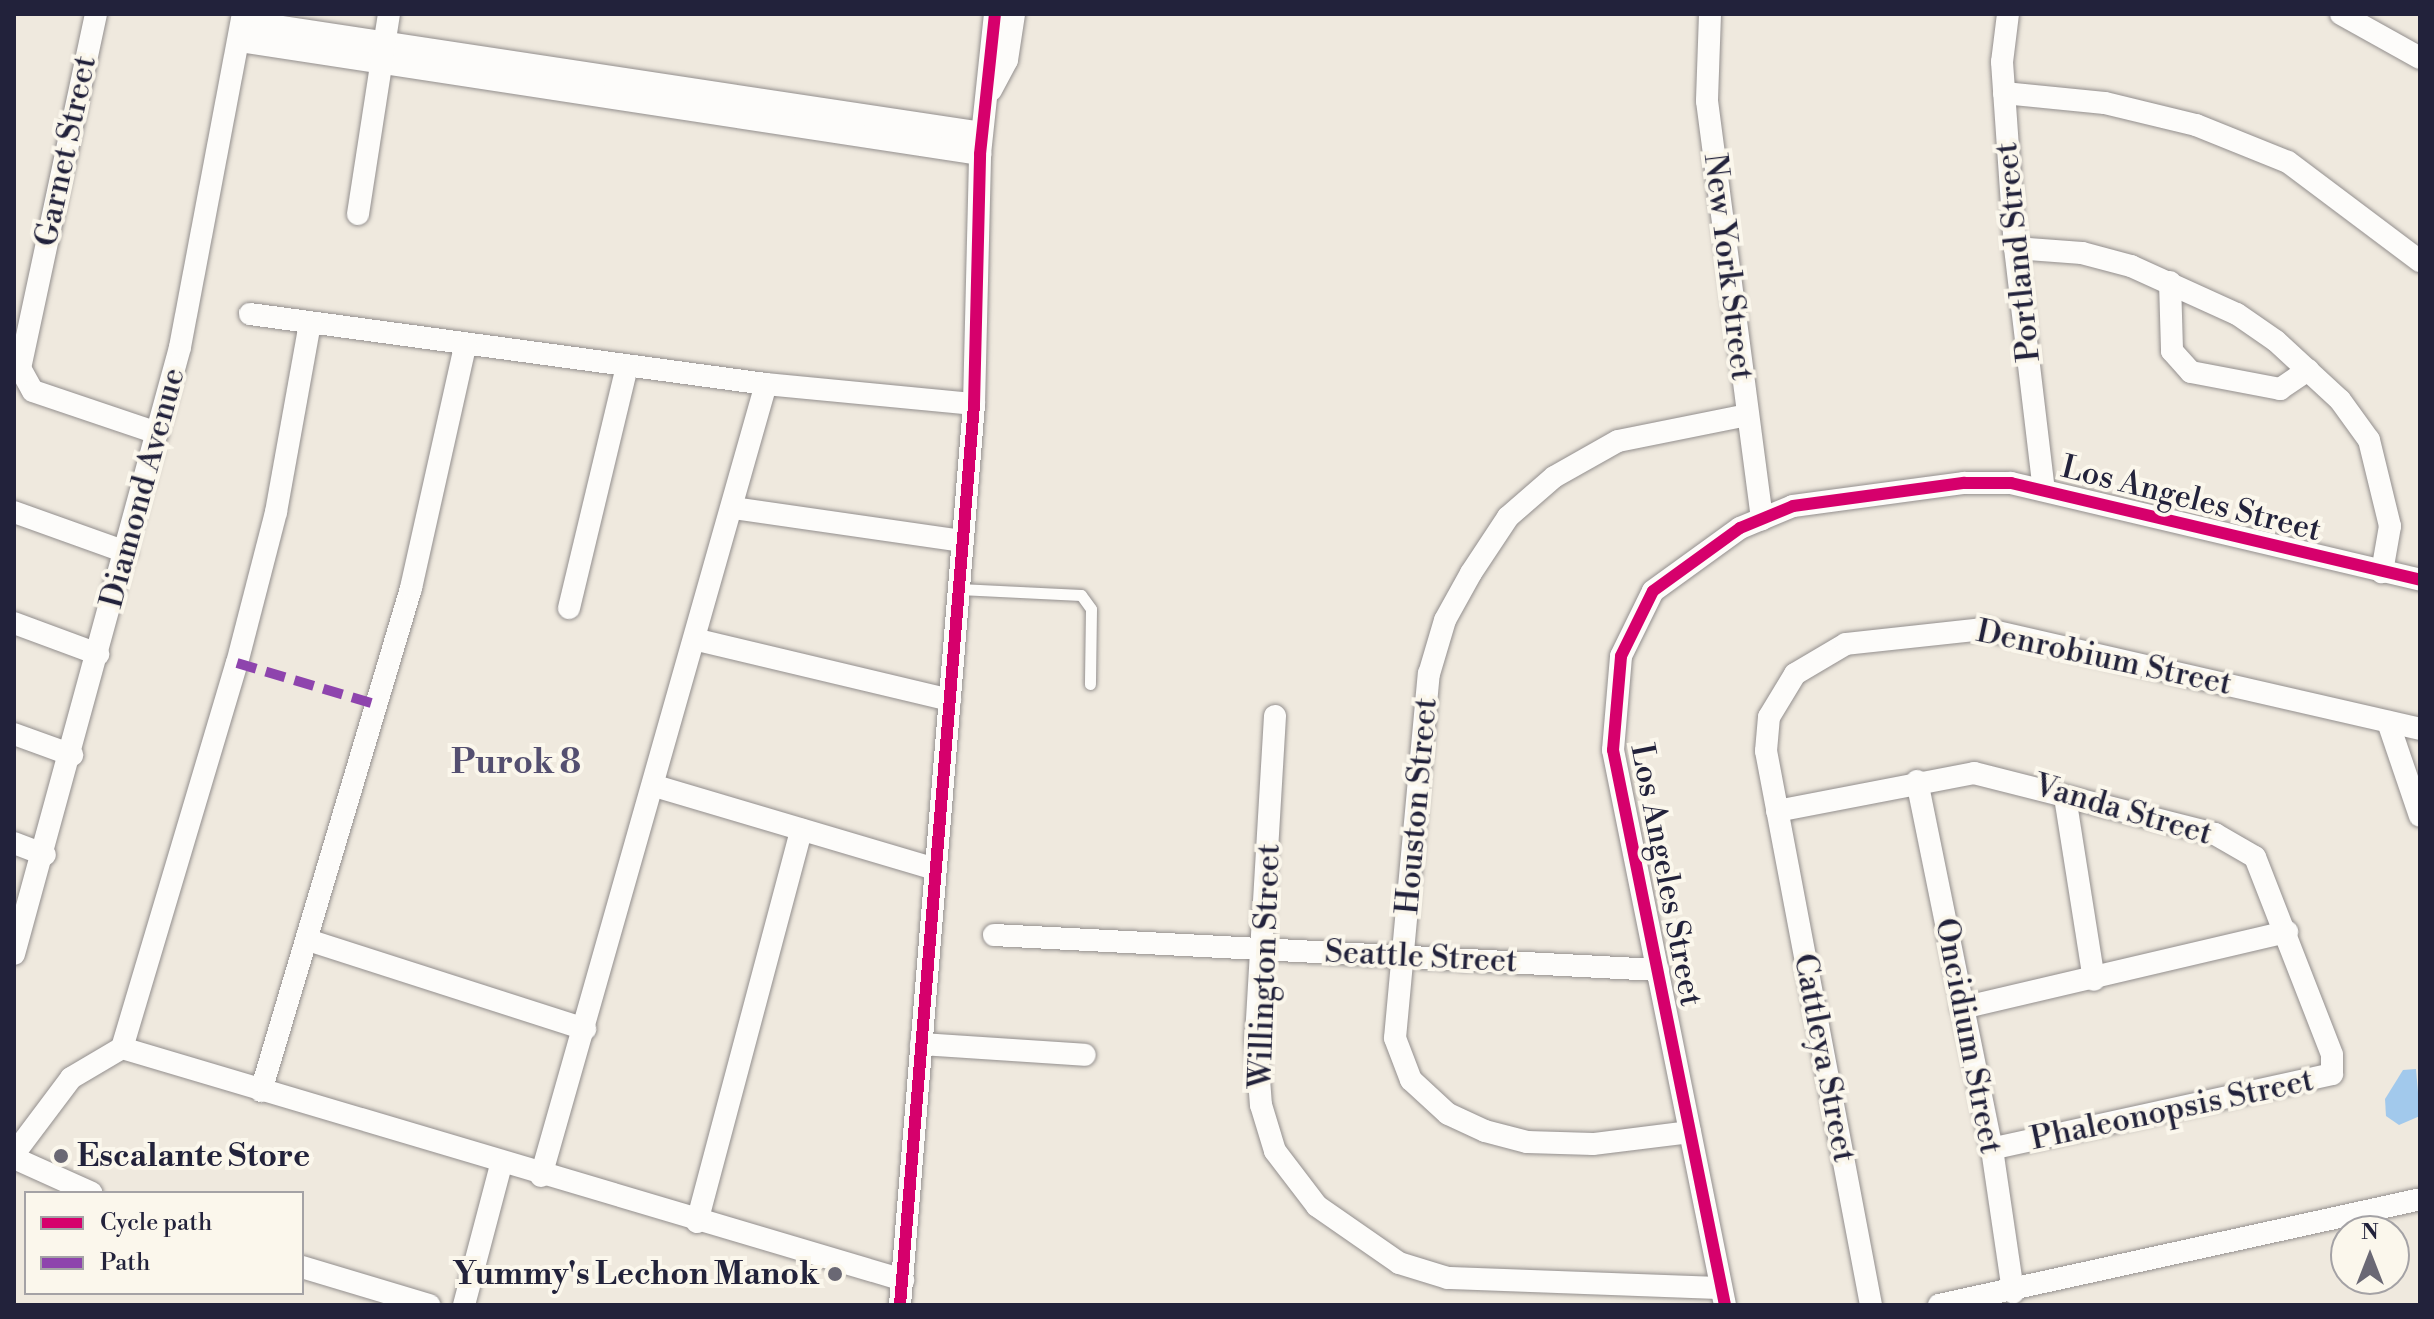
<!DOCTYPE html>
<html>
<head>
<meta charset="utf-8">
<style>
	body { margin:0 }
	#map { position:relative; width:2434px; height:1319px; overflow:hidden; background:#efe9de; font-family:"Libre Bodoni",serif }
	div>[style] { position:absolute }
	.water>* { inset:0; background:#a2c9ec }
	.roads { filter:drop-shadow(0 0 2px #938f8e) drop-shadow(0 0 2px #938f8e) }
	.lane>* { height:11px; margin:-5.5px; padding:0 5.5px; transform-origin:5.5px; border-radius:5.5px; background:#fdfcfa }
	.street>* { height:22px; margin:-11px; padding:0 11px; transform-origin:11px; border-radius:11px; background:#fdfcfa }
	.quiet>* { height:10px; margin-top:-5px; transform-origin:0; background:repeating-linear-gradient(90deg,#8e44ad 0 20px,transparent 0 30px) }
	.cycleway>* { height:12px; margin:-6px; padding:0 6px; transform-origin:6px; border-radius:6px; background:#d6006c }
	.dots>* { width:22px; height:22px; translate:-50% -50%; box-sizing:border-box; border:4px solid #fbf7ec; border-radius:50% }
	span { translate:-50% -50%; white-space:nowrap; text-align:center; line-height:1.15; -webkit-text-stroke:8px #fbf7ec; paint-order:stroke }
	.street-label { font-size:32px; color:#22223b }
	.poi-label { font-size:32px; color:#22223b; font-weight:700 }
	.left { translate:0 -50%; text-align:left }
	.right { translate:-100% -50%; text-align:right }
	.neighbourhood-label { font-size:34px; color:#544f70; font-weight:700 }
	.frame { position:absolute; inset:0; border:16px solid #22223b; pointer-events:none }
	.legend { position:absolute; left:24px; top:1191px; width:280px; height:104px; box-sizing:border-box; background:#fbf7ec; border:2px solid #a4a2a5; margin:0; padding:10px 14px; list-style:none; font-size:24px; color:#22223b }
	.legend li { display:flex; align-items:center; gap:16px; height:40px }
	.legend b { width:40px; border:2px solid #a4a2a5 }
	.north { position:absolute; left:2330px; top:1215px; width:80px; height:80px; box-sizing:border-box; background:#fbf7ec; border:2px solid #a4a2a5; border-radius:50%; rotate:0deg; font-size:22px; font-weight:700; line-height:32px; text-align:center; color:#22223b }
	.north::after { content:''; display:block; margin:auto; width:28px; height:36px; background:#6a6874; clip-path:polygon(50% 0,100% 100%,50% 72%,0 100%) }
</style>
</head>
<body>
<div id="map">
	<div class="water">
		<div style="clip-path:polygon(2416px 1069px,2420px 1116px,2399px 1125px,2386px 1116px,2385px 1099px,2403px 1070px)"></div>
	</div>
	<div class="roads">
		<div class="lane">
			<div style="left:959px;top:589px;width:122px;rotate:2.8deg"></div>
			<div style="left:1081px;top:595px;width:17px;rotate:54deg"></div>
			<div style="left:1091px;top:609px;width:75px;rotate:90.8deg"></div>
		</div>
		<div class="street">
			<div style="left:96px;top:14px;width:362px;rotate:102.1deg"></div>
			<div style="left:20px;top:368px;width:26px;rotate:61deg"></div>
			<div style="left:33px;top:391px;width:131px;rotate:18.7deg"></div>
			<div style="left:1710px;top:14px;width:87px;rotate:92deg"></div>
			<div style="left:1707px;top:101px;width:422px;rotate:82.5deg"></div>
			<div style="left:2008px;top:14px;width:48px;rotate:97.1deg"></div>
			<div style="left:2002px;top:62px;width:186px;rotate:86deg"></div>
			<div style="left:2015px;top:248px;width:244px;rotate:83.2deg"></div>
			<div style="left:2341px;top:14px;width:90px;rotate:29.1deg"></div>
			<div style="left:242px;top:21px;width:748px;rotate:8.61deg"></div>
			<div style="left:239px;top:41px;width:750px;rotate:8.67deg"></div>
			<div style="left:991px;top:90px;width:34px;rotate:-62deg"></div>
			<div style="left:1007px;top:60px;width:47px;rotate:-81.3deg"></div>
			<div style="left:2004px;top:93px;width:101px;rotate:5.7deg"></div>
			<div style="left:2105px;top:103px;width:94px;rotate:13.6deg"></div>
			<div style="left:2196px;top:125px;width:99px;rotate:21.9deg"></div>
			<div style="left:2288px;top:162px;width:165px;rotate:36.9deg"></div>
			<div style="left:358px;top:214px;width:202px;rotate:-81.2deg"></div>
			<div style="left:2015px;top:248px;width:67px;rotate:4.3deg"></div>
			<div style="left:2082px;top:253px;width:51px;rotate:14.9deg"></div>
			<div style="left:2131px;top:266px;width:116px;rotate:24.4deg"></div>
			<div style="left:2237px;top:314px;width:47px;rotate:34.7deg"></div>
			<div style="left:2276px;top:341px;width:87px;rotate:42.7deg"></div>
			<div style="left:2340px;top:400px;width:49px;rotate:54.1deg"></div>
			<div style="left:2369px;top:440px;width:89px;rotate:76.3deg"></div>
			<div style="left:2390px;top:526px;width:47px;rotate:99.9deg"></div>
			<div style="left:2170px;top:282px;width:69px;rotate:88.3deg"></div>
			<div style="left:2172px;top:351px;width:28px;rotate:48deg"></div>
			<div style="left:2191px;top:372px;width:91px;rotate:10.8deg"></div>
			<div style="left:2280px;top:389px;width:34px;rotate:-34deg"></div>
			<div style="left:250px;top:314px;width:521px;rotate:7.73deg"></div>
			<div style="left:766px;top:384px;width:209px;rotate:5.5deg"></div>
			<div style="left:733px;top:508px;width:232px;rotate:8.2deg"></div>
			<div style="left:14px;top:512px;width:119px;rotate:19.7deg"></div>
			<div style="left:569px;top:608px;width:249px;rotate:-76.5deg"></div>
			<div style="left:14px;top:623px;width:90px;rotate:20.3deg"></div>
			<div style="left:698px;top:640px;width:259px;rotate:13.4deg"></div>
			<div style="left:1275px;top:716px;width:324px;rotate:93.4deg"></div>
			<div style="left:1256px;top:1039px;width:66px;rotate:85.7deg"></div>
			<div style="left:1261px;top:1105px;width:48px;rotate:73.1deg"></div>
			<div style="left:1275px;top:1151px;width:69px;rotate:52.6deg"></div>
			<div style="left:1317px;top:1206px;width:100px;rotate:34.8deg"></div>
			<div style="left:1399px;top:1263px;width:51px;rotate:17deg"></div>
			<div style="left:1448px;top:1278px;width:273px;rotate:2.1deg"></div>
			<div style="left:2388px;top:722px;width:99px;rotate:71.2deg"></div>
			<div style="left:14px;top:734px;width:62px;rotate:19.9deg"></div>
			<div style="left:1917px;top:781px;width:376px;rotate:78.5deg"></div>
			<div style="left:1992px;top:1149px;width:145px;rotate:81.6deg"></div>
			<div style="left:655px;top:786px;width:293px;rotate:16.5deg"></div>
			<div style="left:2065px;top:797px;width:185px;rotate:81deg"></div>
			<div style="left:1777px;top:811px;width:201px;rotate:-10.9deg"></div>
			<div style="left:1974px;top:773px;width:249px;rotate:14.2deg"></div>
			<div style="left:2215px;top:834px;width:46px;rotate:29.9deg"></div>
			<div style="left:2255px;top:857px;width:212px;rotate:68.7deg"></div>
			<div style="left:2332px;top:1055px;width:19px;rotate:90deg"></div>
			<div style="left:2332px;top:1074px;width:348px;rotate:167.6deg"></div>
			<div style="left:14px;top:843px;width:33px;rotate:21deg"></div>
			<div style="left:994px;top:935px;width:665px;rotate:3.02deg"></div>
			<div style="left:311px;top:941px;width:288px;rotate:17.8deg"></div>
			<div style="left:14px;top:954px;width:629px;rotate:-74.7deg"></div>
			<div style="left:180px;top:347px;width:339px;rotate:-79.3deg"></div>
			<div style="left:1962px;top:1008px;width:334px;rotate:-13.2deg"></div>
			<div style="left:921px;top:1044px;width:164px;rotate:3.8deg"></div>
			<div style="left:122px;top:1048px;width:402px;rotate:-73.4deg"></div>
			<div style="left:237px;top:663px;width:156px;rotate:-75.5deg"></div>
			<div style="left:276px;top:512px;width:192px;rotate:-79.8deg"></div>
			<div style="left:261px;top:1091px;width:525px;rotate:-73.39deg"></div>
			<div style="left:411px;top:588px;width:248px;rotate:-77.4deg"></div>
			<div style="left:1690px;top:1132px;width:98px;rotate:172.9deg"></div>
			<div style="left:1593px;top:1144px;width:66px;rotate:-178.3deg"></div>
			<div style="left:1527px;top:1142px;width:43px;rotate:-165.3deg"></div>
			<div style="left:1485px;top:1131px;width:41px;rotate:-155.3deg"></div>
			<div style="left:1448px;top:1114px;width:50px;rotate:-137.4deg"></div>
			<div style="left:1411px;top:1080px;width:45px;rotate:-110.9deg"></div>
			<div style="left:1395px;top:1038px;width:366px;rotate:-84.7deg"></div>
			<div style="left:1429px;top:674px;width:56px;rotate:-73.5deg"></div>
			<div style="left:1445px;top:620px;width:54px;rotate:-61deg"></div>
			<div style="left:1471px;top:573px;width:67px;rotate:-56.5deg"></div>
			<div style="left:1508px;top:517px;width:61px;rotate:-41deg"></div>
			<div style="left:1554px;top:477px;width:73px;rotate:-29.4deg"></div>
			<div style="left:1618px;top:441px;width:132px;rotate:-11.4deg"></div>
			<div style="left:14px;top:1154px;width:95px;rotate:-53.1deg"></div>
			<div style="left:71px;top:1078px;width:59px;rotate:-30.5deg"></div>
			<div style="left:122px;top:1048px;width:815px;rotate:16.54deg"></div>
			<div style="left:14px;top:1158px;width:85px;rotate:24.2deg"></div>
			<div style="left:541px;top:1176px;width:823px;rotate:-74.14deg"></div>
			<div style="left:697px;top:1222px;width:406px;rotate:-75.1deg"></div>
			<div style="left:302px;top:1267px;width:133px;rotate:16.7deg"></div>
			<div style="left:464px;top:1305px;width:145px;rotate:-75.2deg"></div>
			<div style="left:900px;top:1305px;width:904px;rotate:-85.3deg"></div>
			<div style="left:974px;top:404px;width:250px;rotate:-88.6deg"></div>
			<div style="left:980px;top:154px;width:141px;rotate:-83.9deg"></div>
			<div style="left:1725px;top:1305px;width:566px;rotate:-101.41deg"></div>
			<div style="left:1613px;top:750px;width:94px;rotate:-85.1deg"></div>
			<div style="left:1621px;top:656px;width:72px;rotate:-63.8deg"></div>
			<div style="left:1653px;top:591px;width:107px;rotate:-35.9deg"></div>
			<div style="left:1740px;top:528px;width:57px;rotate:-22.5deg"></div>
			<div style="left:1793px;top:506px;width:173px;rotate:-7.7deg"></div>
			<div style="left:1964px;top:483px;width:47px"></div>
			<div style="left:2011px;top:483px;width:420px;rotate:13.3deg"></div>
			<div style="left:1871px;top:1305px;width:564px;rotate:-100.73deg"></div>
			<div style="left:1766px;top:751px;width:34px;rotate:-85deg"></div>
			<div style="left:1769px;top:717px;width:50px;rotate:-58.8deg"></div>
			<div style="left:1795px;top:674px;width:59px;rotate:-30.5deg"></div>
			<div style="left:1846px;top:644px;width:139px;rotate:-6.2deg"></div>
			<div style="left:1984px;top:629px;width:447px;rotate:12.9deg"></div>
			<div style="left:1939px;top:1305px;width:493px;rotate:-12.4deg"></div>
		</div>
	</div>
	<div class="quiet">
		<div style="left:237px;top:663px;width:147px;rotate:16.6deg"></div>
	</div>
	<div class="cycleway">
		<div style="left:900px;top:1305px;width:904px;rotate:-85.3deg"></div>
		<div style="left:974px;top:404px;width:250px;rotate:-88.6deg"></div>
		<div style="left:980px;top:154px;width:141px;rotate:-83.9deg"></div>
		<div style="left:1725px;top:1305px;width:566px;rotate:-101.41deg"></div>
		<div style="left:1613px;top:750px;width:94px;rotate:-85.1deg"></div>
		<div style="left:1621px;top:656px;width:72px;rotate:-63.8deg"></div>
		<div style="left:1653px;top:591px;width:107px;rotate:-35.9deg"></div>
		<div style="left:1740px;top:528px;width:57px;rotate:-22.5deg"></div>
		<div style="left:1793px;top:506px;width:173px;rotate:-7.7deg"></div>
		<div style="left:1964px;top:483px;width:47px"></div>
		<div style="left:2011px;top:483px;width:420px;rotate:13.3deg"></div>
	</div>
	<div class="dots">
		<div style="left:61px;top:1156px;background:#6a6874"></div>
		<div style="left:835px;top:1274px;background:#6a6874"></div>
	</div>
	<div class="street-label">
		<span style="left:66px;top:151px;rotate:-78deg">Garnet Street</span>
		<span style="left:2018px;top:252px;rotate:-96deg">Portland Street</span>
		<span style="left:1728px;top:267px;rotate:83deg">New York Street</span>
		<span style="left:143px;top:488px;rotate:-75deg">Diamond Avenue</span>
		<span style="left:2191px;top:499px;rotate:14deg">Los Angeles Street</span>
		<span style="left:2104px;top:658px;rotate:12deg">Denrobium Street</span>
		<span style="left:1417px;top:806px;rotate:-85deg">Houston Street</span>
		<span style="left:2123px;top:810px;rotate:16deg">Vanda Street</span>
		<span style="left:1666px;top:875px;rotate:79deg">Los Angeles Street</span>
		<span style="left:1421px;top:957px;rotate:3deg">Seattle Street</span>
		<span style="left:1265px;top:966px;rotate:-88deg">Willington Street</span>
		<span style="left:1968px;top:1036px;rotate:79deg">Oncidium Street</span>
		<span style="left:1824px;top:1058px;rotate:79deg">Cattleya Street</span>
		<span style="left:2172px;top:1110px;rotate:-12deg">Phaleonopsis Street</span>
	</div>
	<div class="poi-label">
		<span class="left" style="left:77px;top:1156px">Escalante Store</span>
		<span class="right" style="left:819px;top:1274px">Yummy's Lechon Manok</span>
	</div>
	<div class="neighbourhood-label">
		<span style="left:516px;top:764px">Purok 8</span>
	</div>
	<div class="frame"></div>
	<ul class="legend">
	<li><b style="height:10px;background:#d6006c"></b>Cycle path</li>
	<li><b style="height:10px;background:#8e44ad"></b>Path</li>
	</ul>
	<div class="north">N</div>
</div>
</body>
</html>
